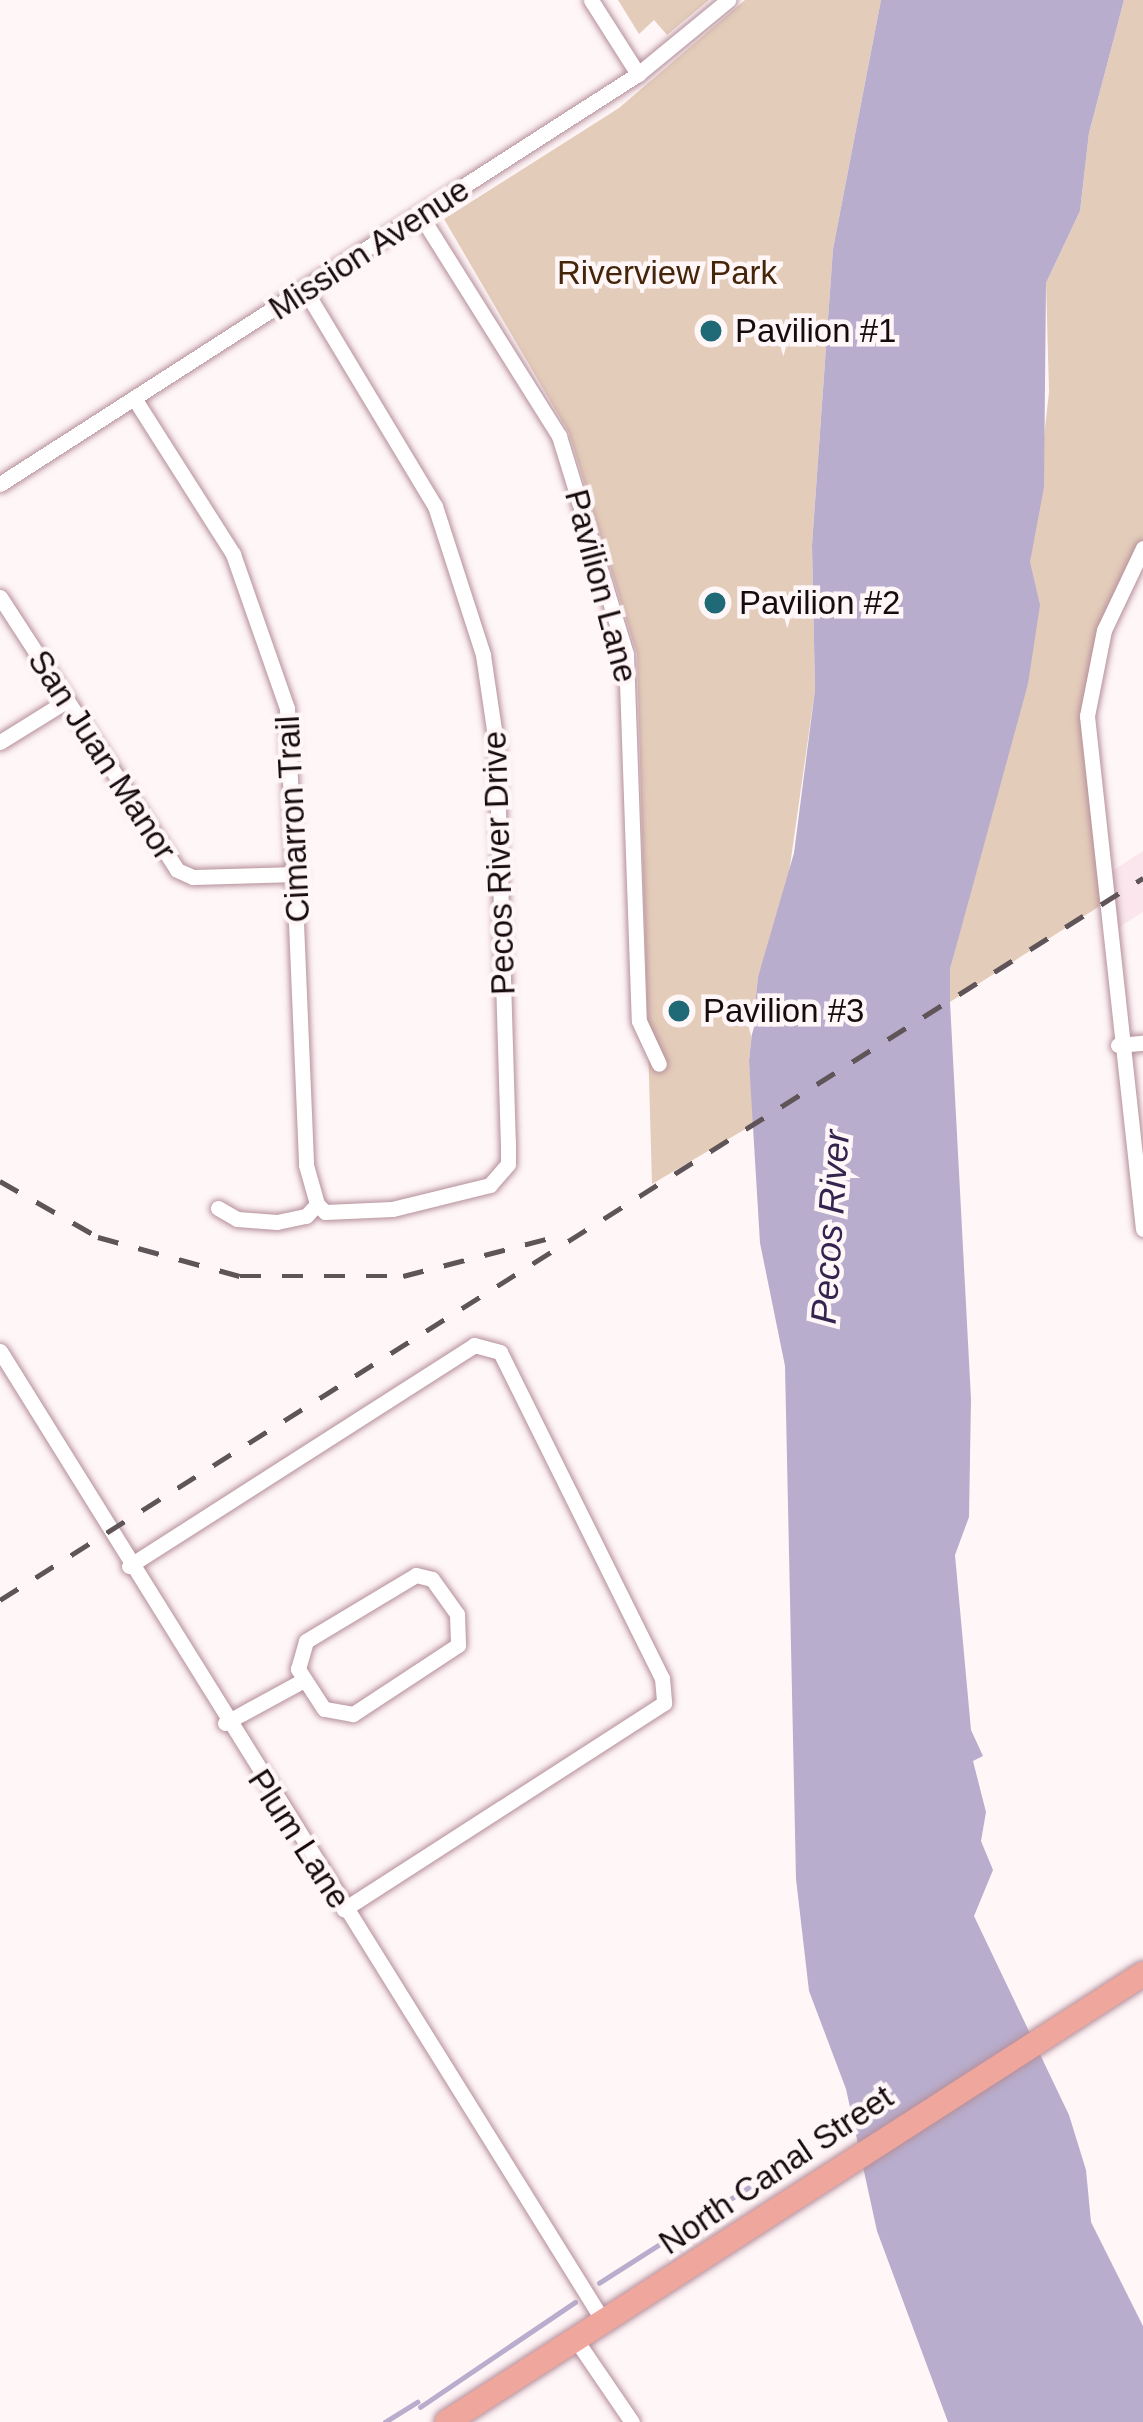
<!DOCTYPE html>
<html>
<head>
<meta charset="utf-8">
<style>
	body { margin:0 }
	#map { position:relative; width:1143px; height:2422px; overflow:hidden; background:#fff6f8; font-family:Helvetica,sans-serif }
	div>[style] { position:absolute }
	.built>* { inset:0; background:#fae6ec }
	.green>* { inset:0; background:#e4ccba }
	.water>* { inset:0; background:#b8adcd }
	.stream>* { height:4.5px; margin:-2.25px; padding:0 2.25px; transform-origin:2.25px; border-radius:2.25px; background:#b8adcd }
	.roads { filter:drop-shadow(0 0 3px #b58f9a) drop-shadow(0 0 3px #b58f9a) }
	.street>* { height:15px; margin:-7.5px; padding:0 7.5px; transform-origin:7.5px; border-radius:7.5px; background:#fff }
	.primary>* { height:24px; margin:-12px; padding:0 12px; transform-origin:12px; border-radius:12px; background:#efa69d }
	.rail>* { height:4.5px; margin-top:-2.25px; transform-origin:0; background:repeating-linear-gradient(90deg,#5f5457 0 21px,transparent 0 42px) }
	.dots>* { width:33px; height:33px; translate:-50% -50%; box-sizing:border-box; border:6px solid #fff6f8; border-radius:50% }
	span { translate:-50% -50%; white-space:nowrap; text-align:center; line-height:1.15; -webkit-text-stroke:9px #fff6f8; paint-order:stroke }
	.street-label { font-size:33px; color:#180b0f }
	.park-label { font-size:33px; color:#442509 }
	.poi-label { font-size:33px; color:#180b0f }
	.left { translate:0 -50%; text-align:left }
	.water-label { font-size:36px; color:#34234e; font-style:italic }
</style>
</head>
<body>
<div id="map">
	<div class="built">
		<div style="clip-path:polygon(1143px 851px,1143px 912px,1107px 935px,1100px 879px)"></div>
	</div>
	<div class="green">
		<div style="clip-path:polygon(618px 0,709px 0,667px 35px,654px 20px,639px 34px)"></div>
		<div style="clip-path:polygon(745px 0,881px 0,833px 249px,812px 545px,815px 690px,785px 901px,758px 977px,749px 1061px,754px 1124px,652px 1184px,637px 654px,569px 433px,444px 219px,619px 108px)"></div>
		<div style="clip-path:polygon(1124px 0,1143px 0,1143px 548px,1089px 691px,1103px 904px,950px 1002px,950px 969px,990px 806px,1028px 684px,1030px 562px,1049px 392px,1046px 283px,1080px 211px,1089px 133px)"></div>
	</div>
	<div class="water">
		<div style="clip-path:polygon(881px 0,1124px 0,1089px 133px,1080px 211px,1046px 283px,1044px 487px,1030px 562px,1040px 605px,1028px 684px,950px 969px,950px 1002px,971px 1399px,969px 1517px,955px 1555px,971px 1730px,983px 1756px,973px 1761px,986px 1812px,981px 1841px,993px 1870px,974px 1916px,1069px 2115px,1086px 2170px,1091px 2222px,1143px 2326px,1143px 2422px,948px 2422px,877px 2231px,846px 2089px,809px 1991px,796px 1879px,785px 1366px,760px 1243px,749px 1061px,758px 977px,794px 853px,815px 690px,812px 545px,833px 249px)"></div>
	</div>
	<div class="stream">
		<div style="left:599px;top:2283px;width:240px;rotate:-32.6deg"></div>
		<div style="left:420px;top:2407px;width:187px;rotate:-34.1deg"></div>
		<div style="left:385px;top:2422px;width:38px;rotate:-32deg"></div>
	</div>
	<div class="roads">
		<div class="street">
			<div style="left:591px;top:0;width:88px;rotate:57.6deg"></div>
			<div style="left:421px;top:216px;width:260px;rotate:57.9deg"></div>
			<div style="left:559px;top:436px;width:228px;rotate:72.9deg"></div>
			<div style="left:626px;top:654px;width:367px;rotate:88deg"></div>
			<div style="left:639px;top:1021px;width:47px;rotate:65.1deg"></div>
			<div style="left:305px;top:290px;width:252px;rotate:59deg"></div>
			<div style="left:435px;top:506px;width:157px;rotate:72.1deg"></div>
			<div style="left:483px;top:655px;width:89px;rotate:81.6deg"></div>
			<div style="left:496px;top:743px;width:399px;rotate:88.3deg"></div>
			<div style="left:508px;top:1142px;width:22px;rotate:90deg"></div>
			<div style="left:508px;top:1164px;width:28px;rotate:131deg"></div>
			<div style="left:490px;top:1185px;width:101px;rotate:166.2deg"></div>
			<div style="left:392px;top:1209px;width:67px;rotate:177.4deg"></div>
			<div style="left:325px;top:1212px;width:11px;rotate:-135deg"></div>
			<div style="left:134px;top:398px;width:185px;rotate:57.6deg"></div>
			<div style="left:233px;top:554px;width:163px;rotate:70.7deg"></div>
			<div style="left:287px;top:708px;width:457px;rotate:87.6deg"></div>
			<div style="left:306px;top:1165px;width:41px;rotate:74.2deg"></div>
			<div style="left:0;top:484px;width:758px;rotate:-32.73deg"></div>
			<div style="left:638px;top:74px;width:117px;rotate:-39.4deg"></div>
			<div style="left:1143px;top:548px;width:91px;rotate:115.4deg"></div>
			<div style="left:1104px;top:630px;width:88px;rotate:101.2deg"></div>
			<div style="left:1087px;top:716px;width:516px;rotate:83.77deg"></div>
			<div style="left:0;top:597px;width:325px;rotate:57deg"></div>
			<div style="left:177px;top:870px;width:17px;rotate:24deg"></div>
			<div style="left:193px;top:877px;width:105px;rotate:-1.6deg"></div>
			<div style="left:0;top:742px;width:78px;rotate:-31.8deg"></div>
			<div style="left:1118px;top:1045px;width:25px;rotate:-5deg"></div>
			<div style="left:218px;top:1208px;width:22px;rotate:30deg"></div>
			<div style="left:237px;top:1219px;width:40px;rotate:4.3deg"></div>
			<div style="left:277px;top:1222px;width:30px;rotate:-12deg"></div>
			<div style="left:306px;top:1216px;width:16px;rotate:-47deg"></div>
			<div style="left:0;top:1351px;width:1144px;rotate:58.12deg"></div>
			<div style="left:129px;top:1566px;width:410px;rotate:-32.6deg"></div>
			<div style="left:474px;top:1345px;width:27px;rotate:15deg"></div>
			<div style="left:500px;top:1352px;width:364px;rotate:63.6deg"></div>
			<div style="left:662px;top:1678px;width:25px;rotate:85deg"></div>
			<div style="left:664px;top:1703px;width:381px;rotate:147.2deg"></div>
			<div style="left:416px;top:1575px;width:16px;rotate:14deg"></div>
			<div style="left:432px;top:1579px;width:43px;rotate:54.5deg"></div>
			<div style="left:457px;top:1614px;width:31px;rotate:88deg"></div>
			<div style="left:458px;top:1645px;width:126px;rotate:146.7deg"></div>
			<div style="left:353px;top:1714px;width:29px;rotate:-170deg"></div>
			<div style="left:324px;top:1709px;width:48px;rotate:-123deg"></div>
			<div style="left:298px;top:1669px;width:29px;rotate:-74deg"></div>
			<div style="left:306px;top:1641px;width:128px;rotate:-31deg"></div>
			<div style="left:225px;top:1723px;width:88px;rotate:-28.6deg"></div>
			<div style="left:576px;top:2340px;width:99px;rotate:55.7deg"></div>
		</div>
		<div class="primary">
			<div style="left:447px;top:2422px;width:828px;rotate:-32.77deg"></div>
		</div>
	</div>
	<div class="rail">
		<div style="left:0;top:1181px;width:113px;rotate:29.7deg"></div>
		<div style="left:98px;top:1237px;width:147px;rotate:15.4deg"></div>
		<div style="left:240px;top:1276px;width:163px"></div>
		<div style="left:403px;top:1276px;width:156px;rotate:-14.5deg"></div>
		<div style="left:0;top:1600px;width:1352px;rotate:-32.28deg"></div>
	</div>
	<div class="dots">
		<div style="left:711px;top:331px;background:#206976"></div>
		<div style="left:715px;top:603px;background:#206976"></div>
		<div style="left:679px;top:1011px;background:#206976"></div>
	</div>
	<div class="street-label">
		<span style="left:369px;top:249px;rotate:-33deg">Mission Avenue</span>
		<span style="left:601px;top:586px;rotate:75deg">Pavilion Lane</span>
		<span style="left:102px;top:755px;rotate:57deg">San Juan Manor</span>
		<span style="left:293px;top:819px;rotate:-93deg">Cimarron Trail</span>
		<span style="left:499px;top:863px;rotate:-92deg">Pecos River Drive</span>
		<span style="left:299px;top:1839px;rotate:57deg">Plum Lane</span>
		<span style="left:776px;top:2170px;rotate:-34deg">North Canal Street</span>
	</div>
	<div class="park-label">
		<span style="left:667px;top:273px">Riverview Park</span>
	</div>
	<div class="poi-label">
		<span class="left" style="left:735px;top:331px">Pavilion #1</span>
		<span class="left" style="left:739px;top:603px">Pavilion #2</span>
		<span class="left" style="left:703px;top:1011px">Pavilion #3</span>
	</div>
	<div class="water-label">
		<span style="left:830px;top:1227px;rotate:-86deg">Pecos River</span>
	</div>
</div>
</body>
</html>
